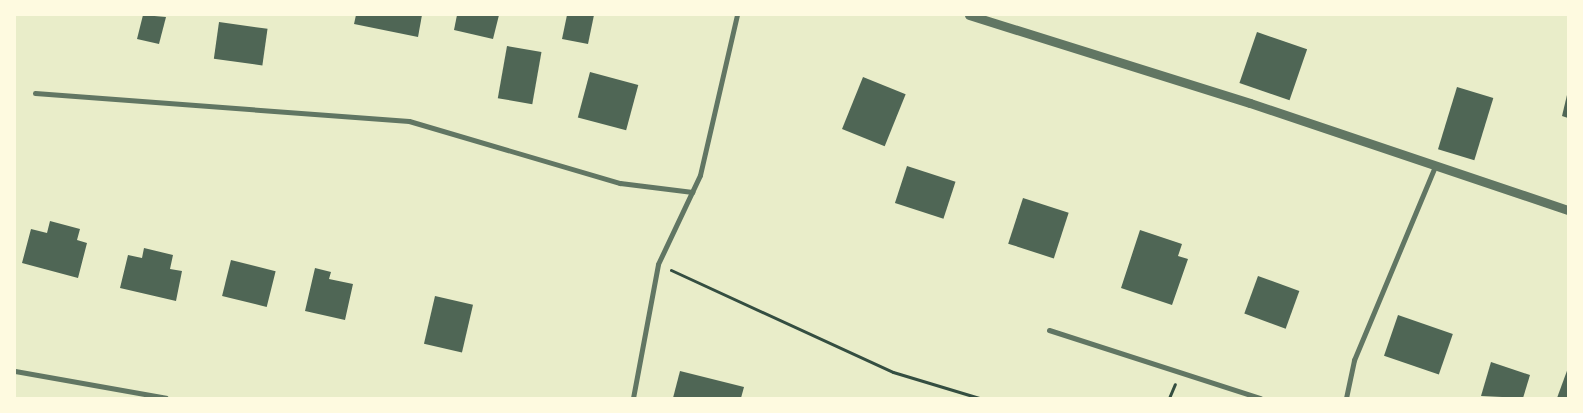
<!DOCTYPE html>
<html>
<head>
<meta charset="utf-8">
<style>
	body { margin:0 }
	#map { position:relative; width:1583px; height:413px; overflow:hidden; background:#e9edc9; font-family:"PT Sans",sans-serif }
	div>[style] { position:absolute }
	.building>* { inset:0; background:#4f6655; transform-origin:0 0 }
	.path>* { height:3px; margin:-1.5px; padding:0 1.5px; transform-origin:1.5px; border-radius:1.5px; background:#344e41 }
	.minor>* { height:5px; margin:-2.5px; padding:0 2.5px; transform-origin:2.5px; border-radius:2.5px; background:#617663 }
	.tertiary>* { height:9px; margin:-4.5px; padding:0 4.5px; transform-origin:4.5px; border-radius:4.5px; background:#617663 }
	span { translate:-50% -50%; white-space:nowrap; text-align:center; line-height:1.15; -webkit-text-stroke:4px #fefae0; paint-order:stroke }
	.frame { position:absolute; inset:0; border:16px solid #fefae0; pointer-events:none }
</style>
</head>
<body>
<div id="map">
	<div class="building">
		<div style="clip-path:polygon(143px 15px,166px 17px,159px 44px,137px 39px)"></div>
		<div style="clip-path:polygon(356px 15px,422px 15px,418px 37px,354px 24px)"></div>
		<div style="clip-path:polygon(457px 15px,499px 15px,493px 39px,454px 30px)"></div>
		<div style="clip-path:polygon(567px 15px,594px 15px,588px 44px,562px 39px)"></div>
		<div style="left:219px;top:22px;width:49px;height:37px;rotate:8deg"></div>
		<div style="left:1257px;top:32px;width:53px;height:54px;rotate:19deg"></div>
		<div style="left:507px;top:46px;width:35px;height:53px;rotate:10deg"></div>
		<div style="left:590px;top:72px;width:50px;height:47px;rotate:15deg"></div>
		<div style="left:863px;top:77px;width:46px;height:56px;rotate:22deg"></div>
		<div style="left:1457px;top:87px;width:38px;height:65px;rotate:17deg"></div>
		<div style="clip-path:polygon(1567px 95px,1568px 96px,1568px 118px,1562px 116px)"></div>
		<div style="left:907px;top:166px;width:51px;height:39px;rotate:18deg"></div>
		<div style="left:1023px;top:198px;width:48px;height:48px;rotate:18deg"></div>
		<div style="clip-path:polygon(50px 221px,80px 229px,77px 240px,87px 243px,78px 278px,22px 263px,31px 229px,47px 233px)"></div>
		<div style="clip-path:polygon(1140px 230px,1182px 244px,1178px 256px,1188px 259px,1172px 305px,1121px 288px)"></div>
		<div style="clip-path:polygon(144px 248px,173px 255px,170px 269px,182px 271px,176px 301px,120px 288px,128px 255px,142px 258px)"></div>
		<div style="left:231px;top:260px;width:46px;height:37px;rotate:14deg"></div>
		<div style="clip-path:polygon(315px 268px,331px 272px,329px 279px,353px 284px,345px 320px,305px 311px)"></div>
		<div style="left:1258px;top:276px;width:44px;height:40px;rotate:20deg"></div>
		<div style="left:435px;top:296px;width:39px;height:49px;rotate:13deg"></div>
		<div style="left:1398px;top:315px;width:58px;height:43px;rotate:19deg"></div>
		<div style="clip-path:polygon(1491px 362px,1530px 375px,1523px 398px,1481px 396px)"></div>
		<div style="clip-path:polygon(1568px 368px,1568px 398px,1557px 398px)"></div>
		<div style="clip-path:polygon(680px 371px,744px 387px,741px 398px,673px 398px)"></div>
	</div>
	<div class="path">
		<div style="left:671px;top:270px;width:244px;rotate:24.7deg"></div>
		<div style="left:893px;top:372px;width:90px;rotate:16.8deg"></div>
		<div style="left:1169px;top:398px;width:15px;rotate:-67deg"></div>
	</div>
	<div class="minor">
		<div style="left:35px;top:93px;width:375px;rotate:4.3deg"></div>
		<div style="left:409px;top:121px;width:220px;rotate:16.4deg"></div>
		<div style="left:620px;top:183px;width:73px;rotate:7.1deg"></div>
		<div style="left:1049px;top:330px;width:222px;rotate:17.9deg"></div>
		<div style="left:15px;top:371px;width:153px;rotate:10.1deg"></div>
		<div style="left:633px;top:398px;width:136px;rotate:-79.4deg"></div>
		<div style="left:658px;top:264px;width:98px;rotate:-64.7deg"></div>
		<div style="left:700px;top:175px;width:164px;rotate:-77deg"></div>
		<div style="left:1346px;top:398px;width:39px;rotate:-78deg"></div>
		<div style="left:1354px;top:360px;width:210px;rotate:-67.3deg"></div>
	</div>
	<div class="tertiary">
		<div style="left:969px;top:15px;width:294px;rotate:17.4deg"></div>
		<div style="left:1250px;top:103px;width:336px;rotate:18.6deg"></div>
	</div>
	<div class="frame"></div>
</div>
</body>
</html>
